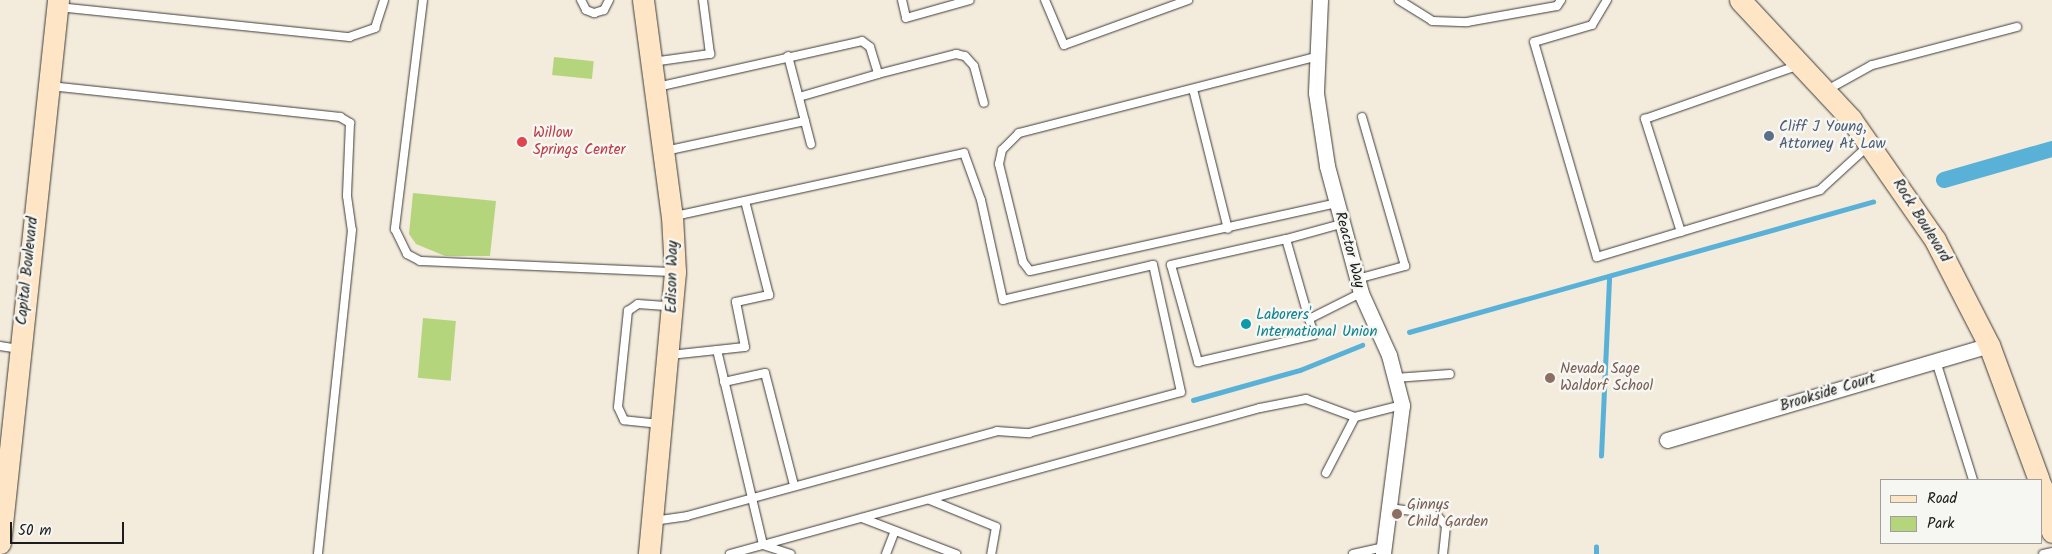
<!DOCTYPE html>
<html>
<head>
<meta charset="utf-8">
<style>
	body { margin:0 }
	#map { position:relative; width:2052px; height:554px; overflow:hidden; background:#f3ebdb; font-family:Kalam,sans-serif }
	div>[style] { position:absolute }
	.green>* { inset:0; background:#b5d57d; transform-origin:0 0 }
	.stream>* { height:4.5px; margin:-2.25px; padding:0 2.25px; transform-origin:2.25px; border-radius:2.25px; background:#5ab1d7 }
	.canal>* { height:16px; margin:-8px; padding:0 8px; transform-origin:8px; border-radius:8px; background:#5ab1d7 }
	.roads { filter:drop-shadow(0 0 1px #3c3b39) drop-shadow(0 0 1px #3c3b39) }
	.lane>* { height:8px; margin:-4px; padding:0 4px; transform-origin:4px; border-radius:4px; background:#fff }
	.street>* { height:15px; margin:-7.5px; padding:0 7.5px; transform-origin:7.5px; border-radius:7.5px; background:#fff }
	.secondary>* { height:21px; margin:-10.5px; padding:0 10.5px; transform-origin:10.5px; border-radius:10.5px; background:#fde5c5 }
	.dots>* { width:14px; height:14px; translate:-50% -50%; box-sizing:border-box; border:2px solid #f6f6f2; border-radius:50% }
	span { translate:-50% -50%; white-space:nowrap; text-align:center; line-height:1.15; -webkit-text-stroke:5px #f6f6f2; paint-order:stroke }
	.service-label { font-size:15px; color:#4e5e75 }
	.left { translate:0 -50%; text-align:left }
	.health-label { font-size:15px; color:#be3a42 }
	.street-label { font-size:15px; color:#1c1c1c }
	.culture-label { font-size:15px; color:#0d838f }
	.education-label { font-size:15px; color:#785e54 }
	.legend { position:absolute; left:1880px; top:479px; width:162px; height:65px; box-sizing:border-box; background:#f6f6f2; border:1px solid #9f9f9c; margin:0; padding:6px 9px; list-style:none; font-size:15px; color:#1c1c1c }
	.legend li { display:flex; align-items:center; gap:10px; height:25px }
	.legend b { width:25px; border:1px solid #9f9f9c }
	.scale { position:absolute; left:10px; top:522px; width:114px; height:22px; box-sizing:border-box; border:2px solid #1c1c1c; border-top:0; padding-left:6px; font-size:15px; line-height:18px; white-space:nowrap; color:#1c1c1c; -webkit-text-stroke:4px #f6f6f2; paint-order:stroke }
</style>
</head>
<body>
<div id="map">
	<div class="green">
		<div style="left:554px;top:57px;width:40px;height:18px;rotate:6deg"></div>
		<div style="clip-path:polygon(413px 193px,496px 201px,490px 256px,445px 256px,416px 244px,409px 234px)"></div>
		<div style="left:423px;top:318px;width:33px;height:60px;rotate:5deg"></div>
	</div>
	<div class="stream">
		<div style="left:1409px;top:332px;width:482px;rotate:-15.7deg"></div>
		<div style="left:1193px;top:400px;width:111px;rotate:-15.7deg"></div>
		<div style="left:1300px;top:370px;width:67px;rotate:-22deg"></div>
		<div style="left:1601px;top:456px;width:179px;rotate:-87.4deg"></div>
		<div style="left:1596px;top:554px;width:7px;rotate:-90deg"></div>
	</div>
	<div class="canal">
		<div style="left:1944px;top:180px;width:112px;rotate:-16deg"></div>
	</div>
	<div class="roads">
		<div class="lane">
			<div style="left:423px;top:0;width:231px;rotate:97deg"></div>
			<div style="left:395px;top:229px;width:28px;rotate:64deg"></div>
			<div style="left:407px;top:254px;width:15px;rotate:28deg"></div>
			<div style="left:420px;top:261px;width:253px;rotate:2.5deg"></div>
			<div style="left:581px;top:0;width:11px;rotate:63deg"></div>
			<div style="left:586px;top:10px;width:9px;rotate:21deg"></div>
			<div style="left:594px;top:13px;width:10px;rotate:-17deg"></div>
			<div style="left:604px;top:10px;width:11px;rotate:-63deg"></div>
			<div style="left:902px;top:0;width:18px;rotate:77deg"></div>
			<div style="left:906px;top:18px;width:66px;rotate:-15.7deg"></div>
			<div style="left:1045px;top:0;width:49px;rotate:67.1deg"></div>
			<div style="left:1064px;top:45px;width:132px;rotate:-19.9deg"></div>
			<div style="left:1399px;top:0;width:39px;rotate:32deg"></div>
			<div style="left:1432px;top:21px;width:35px;rotate:2deg"></div>
			<div style="left:1467px;top:22px;width:91px;rotate:-10.1deg"></div>
			<div style="left:1557px;top:6px;width:7px;rotate:-56deg"></div>
			<div style="left:1607px;top:0;width:29px;rotate:121deg"></div>
			<div style="left:1592px;top:25px;width:60px;rotate:163.7deg"></div>
			<div style="left:1534px;top:42px;width:224px;rotate:73.7deg"></div>
			<div style="left:1597px;top:257px;width:233px;rotate:-16.7deg"></div>
			<div style="left:1820px;top:190px;width:65px;rotate:-42.5deg"></div>
			<div style="left:58px;top:7px;width:293px;rotate:5.9deg"></div>
			<div style="left:349px;top:37px;width:28px;rotate:-19deg"></div>
			<div style="left:375px;top:28px;width:29px;rotate:-72deg"></div>
			<div style="left:788px;top:56px;width:91px;rotate:75.4deg"></div>
			<div style="left:1315px;top:57px;width:306px;rotate:165.6deg"></div>
			<div style="left:1019px;top:133px;width:24px;rotate:135deg"></div>
			<div style="left:1002px;top:150px;width:14px;rotate:102deg"></div>
			<div style="left:999px;top:164px;width:101px;rotate:76.2deg"></div>
			<div style="left:1023px;top:262px;width:11px;rotate:52deg"></div>
			<div style="left:1030px;top:271px;width:314px;rotate:-12.5deg"></div>
			<div style="left:652px;top:62px;width:59px;rotate:-7.9deg"></div>
			<div style="left:710px;top:54px;width:54px;rotate:-97.4deg"></div>
			<div style="left:50px;top:86px;width:292px;rotate:6.1deg"></div>
			<div style="left:340px;top:117px;width:12px;rotate:31deg"></div>
			<div style="left:350px;top:123px;width:73px;rotate:92.4deg"></div>
			<div style="left:347px;top:196px;width:34px;rotate:82deg"></div>
			<div style="left:352px;top:230px;width:326px;rotate:96deg"></div>
			<div style="left:657px;top:87px;width:210px;rotate:-12.6deg"></div>
			<div style="left:862px;top:41px;width:10px;rotate:37deg"></div>
			<div style="left:870px;top:47px;width:28px;rotate:73deg"></div>
			<div style="left:878px;top:74px;width:81px;rotate:-14.4deg"></div>
			<div style="left:956px;top:54px;width:9px;rotate:13deg"></div>
			<div style="left:965px;top:56px;width:13px;rotate:48deg"></div>
			<div style="left:974px;top:66px;width:38px;rotate:75deg"></div>
			<div style="left:1193px;top:89px;width:144px;rotate:76deg"></div>
			<div style="left:1827px;top:90px;width:51px;rotate:-29.1deg"></div>
			<div style="left:1872px;top:65px;width:150px;rotate:-14.7deg"></div>
			<div style="left:799px;top:97px;width:82px;rotate:-16.2deg"></div>
			<div style="left:665px;top:151px;width:143px;rotate:-12.1deg"></div>
			<div style="left:1341px;top:224px;width:57px;rotate:164.7deg"></div>
			<div style="left:1286px;top:239px;width:83px;rotate:74deg"></div>
			<div style="left:1309px;top:319px;width:58px;rotate:-26.6deg"></div>
			<div style="left:1681px;top:232px;width:119px;rotate:-107.7deg"></div>
			<div style="left:1645px;top:119px;width:163px;rotate:-19.3deg"></div>
			<div style="left:1286px;top:239px;width:118px;rotate:167.3deg"></div>
			<div style="left:1171px;top:265px;width:101px;rotate:74.4deg"></div>
			<div style="left:1198px;top:362px;width:119px;rotate:-13.1deg"></div>
			<div style="left:1314px;top:335px;width:17px;rotate:-107deg"></div>
			<div style="left:1357px;top:279px;width:50px;rotate:-15.2deg"></div>
			<div style="left:1405px;top:266px;width:155px;rotate:-106.1deg"></div>
			<div style="left:0;top:346px;width:20px;rotate:9deg"></div>
			<div style="left:717px;top:350px;width:200px;rotate:76.7deg"></div>
			<div style="left:763px;top:545px;width:29px;rotate:18deg"></div>
			<div style="left:670px;top:355px;width:75px;rotate:-6.1deg"></div>
			<div style="left:745px;top:347px;width:46px;rotate:-101.3deg"></div>
			<div style="left:736px;top:302px;width:34px;rotate:-12deg"></div>
			<div style="left:769px;top:295px;width:97px;rotate:-104.3deg"></div>
			<div style="left:1936px;top:361px;width:125px;rotate:72.7deg"></div>
			<div style="left:1395px;top:378px;width:55px;rotate:-4.2deg"></div>
			<div style="left:724px;top:382px;width:42px;rotate:-12.4deg"></div>
			<div style="left:765px;top:373px;width:116px;rotate:75.5deg"></div>
			<div style="left:660px;top:424px;width:36px;rotate:-174deg"></div>
			<div style="left:624px;top:420px;width:14px;rotate:-115deg"></div>
			<div style="left:618px;top:407px;width:97px;rotate:-84.1deg"></div>
			<div style="left:628px;top:311px;width:12px;rotate:-35deg"></div>
			<div style="left:638px;top:304px;width:31px;rotate:4deg"></div>
			<div style="left:1326px;top:473px;width:63px;rotate:-62.6deg"></div>
			<div style="left:1355px;top:417px;width:49px;rotate:-14.3deg"></div>
			<div style="left:930px;top:500px;width:71px;rotate:22.2deg"></div>
			<div style="left:996px;top:527px;width:27px;rotate:100deg"></div>
			<div style="left:1389px;top:508px;width:47px;rotate:7.3deg"></div>
			<div style="left:1436px;top:514px;width:16px;rotate:50deg"></div>
			<div style="left:1446px;top:526px;width:28px;rotate:96deg"></div>
			<div style="left:862px;top:518px;width:101px;rotate:21deg"></div>
			<div style="left:653px;top:521px;width:34px;rotate:-8deg"></div>
			<div style="left:687px;top:516px;width:321px;rotate:-15.3deg"></div>
			<div style="left:997px;top:431px;width:32px;rotate:4deg"></div>
			<div style="left:1029px;top:433px;width:157px;rotate:-15.1deg"></div>
			<div style="left:1181px;top:392px;width:130px;rotate:-102.4deg"></div>
			<div style="left:1153px;top:265px;width:154px;rotate:166.9deg"></div>
			<div style="left:1003px;top:300px;width:102px;rotate:-102.4deg"></div>
			<div style="left:981px;top:200px;width:50px;rotate:-109.9deg"></div>
			<div style="left:964px;top:153px;width:297px;rotate:167.7deg"></div>
			<div style="left:730px;top:554px;width:550px;rotate:-15.4deg"></div>
			<div style="left:1260px;top:408px;width:47px;rotate:-11.1deg"></div>
			<div style="left:1306px;top:399px;width:52px;rotate:20.2deg"></div>
			<div style="left:886px;top:554px;width:22px;rotate:-69deg"></div>
			<div style="left:1353px;top:554px;width:31px;rotate:-13deg"></div>
			<div style="left:2043px;top:554px;width:9px;rotate:-13deg"></div>
		</div>
		<div class="street">
			<div style="left:1320px;top:0;width:93px;rotate:92.5deg"></div>
			<div style="left:1316px;top:93px;width:74px;rotate:81.4deg"></div>
			<div style="left:1327px;top:166px;width:131px;rotate:75deg"></div>
			<div style="left:1361px;top:293px;width:68px;rotate:65.7deg"></div>
			<div style="left:1389px;top:355px;width:52px;rotate:75.4deg"></div>
			<div style="left:1402px;top:405px;width:150px;rotate:97.3deg"></div>
			<div style="left:1667px;top:440px;width:336px;rotate:-16.4deg"></div>
		</div>
		<div class="secondary">
			<div style="left:643px;top:0;width:218px;rotate:82.4deg"></div>
			<div style="left:672px;top:216px;width:56px;rotate:86.9deg"></div>
			<div style="left:675px;top:272px;width:283px;rotate:95.3deg"></div>
			<div style="left:1740px;top:0;width:163px;rotate:47deg"></div>
			<div style="left:1851px;top:119px;width:147px;rotate:55.2deg"></div>
			<div style="left:1935px;top:240px;width:118px;rotate:62.8deg"></div>
			<div style="left:1989px;top:345px;width:144px;rotate:69.7deg"></div>
			<div style="left:2041px;top:485px;width:48px;rotate:76.8deg"></div>
			<div style="left:0;top:543px;width:546px;rotate:-83.9deg"></div>
		</div>
	</div>
	<div class="dots">
		<div style="left:1769px;top:136px;background:#5c6f8a"></div>
		<div style="left:522px;top:142px;background:#e0444e"></div>
		<div style="left:1246px;top:324px;background:#0f9aa8"></div>
		<div style="left:1550px;top:378px;background:#8d6e63"></div>
		<div style="left:1397px;top:514px;background:#8d6e63"></div>
	</div>
	<div class="service-label">
		<span class="left" style="left:1779px;top:136px">Cliff J Young,<br>Attorney At Law</span>
	</div>
	<div class="health-label">
		<span class="left" style="left:533px;top:142px">Willow<br>Springs Center</span>
	</div>
	<div class="street-label">
		<span style="left:1921px;top:221px;rotate:58deg">Rock Boulevard</span>
		<span style="left:1349px;top:250px;rotate:75deg">Reactor Way</span>
		<span style="left:28px;top:271px;rotate:-84deg">Capital Boulevard</span>
		<span style="left:673px;top:277px;rotate:-89deg">Edison Way</span>
		<span style="left:1828px;top:393px;rotate:-17deg">Brookside Court</span>
	</div>
	<div class="culture-label">
		<span class="left" style="left:1256px;top:324px">Laborers'<br>International Union</span>
	</div>
	<div class="education-label">
		<span class="left" style="left:1560px;top:378px">Nevada Sage<br>Waldorf School</span>
		<span class="left" style="left:1407px;top:514px">Ginnys<br>Child Garden</span>
	</div>
	<ul class="legend">
	<li><b style="height:6px;background:#fde5c5"></b>Road</li>
	<li><b style="height:14px;background:#b5d57d"></b>Park</li>
	</ul>
	<div class="scale">50 m</div>
</div>
</body>
</html>
